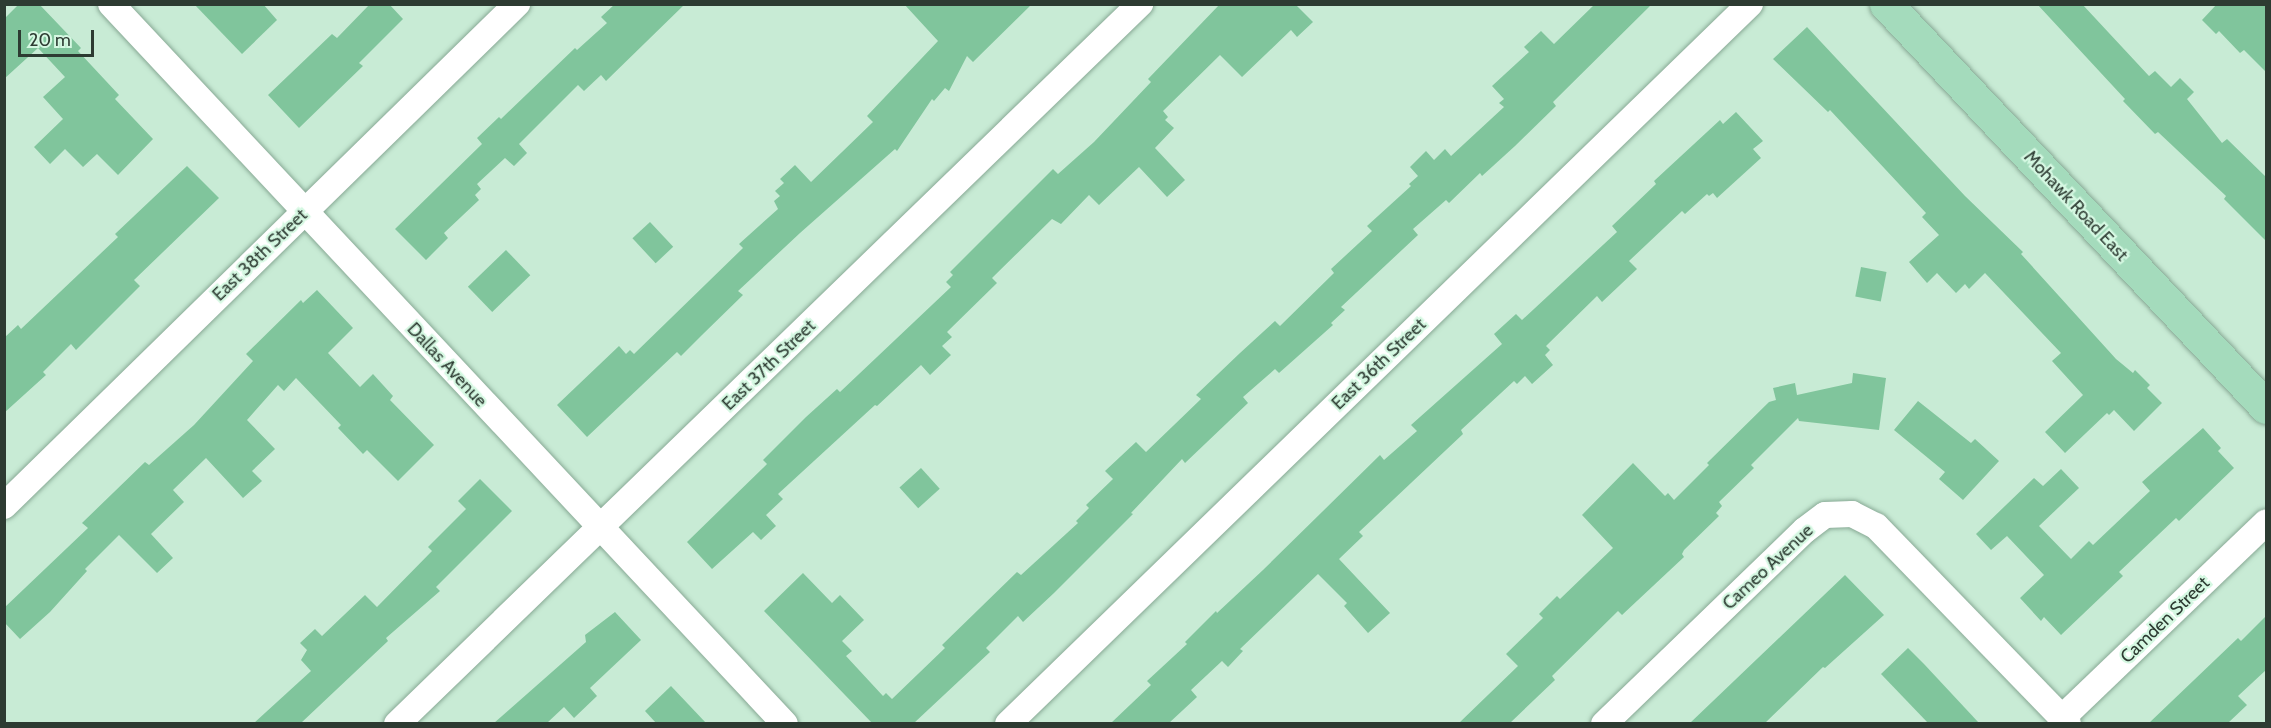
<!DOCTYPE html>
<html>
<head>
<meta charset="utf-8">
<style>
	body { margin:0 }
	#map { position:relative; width:2271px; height:728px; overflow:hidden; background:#c8ebd5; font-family:Cabin,sans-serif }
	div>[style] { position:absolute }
	.building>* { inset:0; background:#80c59c; transform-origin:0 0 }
	.roads { filter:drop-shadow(0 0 2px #88a995) drop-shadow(0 0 2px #88a995) }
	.minor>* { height:26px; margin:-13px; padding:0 13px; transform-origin:13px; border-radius:13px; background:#fff }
	.major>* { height:33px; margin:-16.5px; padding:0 16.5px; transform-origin:16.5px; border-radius:16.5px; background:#a4dbbc }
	span { translate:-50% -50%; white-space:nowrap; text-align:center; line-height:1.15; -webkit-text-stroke:4.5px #d5f8e2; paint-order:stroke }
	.street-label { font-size:18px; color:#2d3b32 }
	.frame { position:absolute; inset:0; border:6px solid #2d3b32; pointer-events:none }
	.scale { position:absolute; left:18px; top:30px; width:76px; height:27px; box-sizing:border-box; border:3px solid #2d3b32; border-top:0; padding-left:8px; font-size:18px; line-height:21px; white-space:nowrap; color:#2d3b32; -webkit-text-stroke:4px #d5f8e2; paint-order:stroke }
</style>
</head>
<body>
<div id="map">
	<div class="building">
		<div style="clip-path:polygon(19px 4px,39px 4px,81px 48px,78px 51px,119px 95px,115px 99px,153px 139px,118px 175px,97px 154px,83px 167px,65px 149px,50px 164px,34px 147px,63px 119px,43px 97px,65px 77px,38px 48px,4px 79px,4px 19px)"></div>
		<div style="clip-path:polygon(194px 4px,263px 4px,277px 20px,242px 54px)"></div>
		<div style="clip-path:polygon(370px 4px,389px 4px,403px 19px,359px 63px,363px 66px,299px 128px,268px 95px,332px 34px,337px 38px)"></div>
		<div style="clip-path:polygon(615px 4px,685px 4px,606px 81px,601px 75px,584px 91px,578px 85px,519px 144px,527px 153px,514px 166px,505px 158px,477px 184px,481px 189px,475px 195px,479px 200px,444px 233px,448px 238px,426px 260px,395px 229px,482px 144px,477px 138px,499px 117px,501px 119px,575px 48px,577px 50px,607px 23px,601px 17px)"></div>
		<div style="clip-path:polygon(904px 4px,1032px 4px,973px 62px,967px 56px,949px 91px,945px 88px,934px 101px,932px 99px,897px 151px,895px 149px,800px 233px,738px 291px,743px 295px,702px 335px,681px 356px,677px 352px,587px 437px,557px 405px,619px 346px,626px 354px,630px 350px,634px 354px,743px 248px,739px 244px,778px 209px,774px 201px,780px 196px,775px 191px,784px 183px,780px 179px,795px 165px,811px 182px,873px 122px,867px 116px,938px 41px)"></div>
		<div style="clip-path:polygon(1220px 4px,1295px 4px,1313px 22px,1297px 37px,1291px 30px,1242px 77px,1220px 55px,1163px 111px,1168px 117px,1165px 120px,1174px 128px,1155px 148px,1185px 180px,1167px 197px,1139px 167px,1099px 205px,1089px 195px,1061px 224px,1052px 219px,992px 278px,997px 283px,947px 332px,952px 337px,942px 346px,951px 355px,930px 375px,921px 365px,877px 406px,875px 405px,778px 494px,783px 499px,766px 515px,776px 526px,761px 540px,753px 532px,712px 569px,687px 542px,767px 464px,763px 460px,806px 417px,837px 389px,840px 392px,951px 287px,946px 282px,953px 275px,950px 272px,1053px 169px,1058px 174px,1094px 142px,1151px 82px,1148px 79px)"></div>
		<div style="clip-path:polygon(1595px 4px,1652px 4px,1553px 102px,1556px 106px,1515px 146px,1482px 176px,1480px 173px,1449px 203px,1446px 200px,1413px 229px,1418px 235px,1341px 307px,1345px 310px,1331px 323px,1333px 325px,1279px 373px,1275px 369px,1243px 397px,1248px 403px,1185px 463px,1182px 459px,1131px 513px,1133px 514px,1054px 593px,1023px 622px,1018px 616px,986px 648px,990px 652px,914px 723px,872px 723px,764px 611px,803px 573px,832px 603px,840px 595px,864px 620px,842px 641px,852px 651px,846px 656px,883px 696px,886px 693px,892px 699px,945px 648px,942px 645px,1017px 572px,1021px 575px,1078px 523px,1076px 521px,1089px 508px,1086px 505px,1113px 479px,1105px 471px,1136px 442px,1146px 452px,1201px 399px,1196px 395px,1240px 353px,1275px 321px,1280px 326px,1334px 273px,1331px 269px,1372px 231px,1367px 226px,1411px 186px,1409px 184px,1418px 176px,1410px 167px,1426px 151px,1434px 160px,1445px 149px,1451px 156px,1504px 107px,1499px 103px,1504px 99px,1492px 86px,1529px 52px,1524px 47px,1541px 31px,1554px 44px)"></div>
		<div style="clip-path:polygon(2037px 4px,2082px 4px,2149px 76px,2155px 71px,2171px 87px,2180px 78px,2194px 92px,2187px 99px,2222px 143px,2227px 139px,2266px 177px,2266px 241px,2224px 199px,2226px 196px,2158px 132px,2155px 134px,2123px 101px,2125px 99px)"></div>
		<div style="clip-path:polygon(2217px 4px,2266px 4px,2266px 72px,2244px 50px,2240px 53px,2219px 31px,2216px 34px,2202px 20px)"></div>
		<div style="clip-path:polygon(1807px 27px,1965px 196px,2023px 252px,2021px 254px,2116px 359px,2133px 373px,2135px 370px,2150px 385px,2147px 388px,2162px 403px,2134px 431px,2114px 410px,2109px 415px,2107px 413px,2065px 453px,2045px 432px,2083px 395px,2052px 361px,2061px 353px,1985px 273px,1969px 289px,1965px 284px,1956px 293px,1937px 273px,1927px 283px,1909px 262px,1939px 235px,1922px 217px,1926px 213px,1830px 110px,1828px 112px,1773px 59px)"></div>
		<div style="clip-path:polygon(1736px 112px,1763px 141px,1753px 149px,1761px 158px,1717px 198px,1713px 193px,1709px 196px,1707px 194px,1685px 214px,1682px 211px,1629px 261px,1637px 269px,1602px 302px,1597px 296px,1546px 346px,1550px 350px,1545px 355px,1553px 365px,1532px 384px,1525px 376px,1517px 384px,1514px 381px,1461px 430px,1463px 434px,1359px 532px,1363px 536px,1339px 559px,1390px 613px,1368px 633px,1344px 606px,1347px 603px,1318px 574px,1240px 649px,1243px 651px,1228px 667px,1222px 661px,1191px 690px,1197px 697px,1169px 723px,1111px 723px,1151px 685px,1147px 681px,1187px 644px,1185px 642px,1216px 611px,1217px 613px,1263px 570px,1380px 455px,1384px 460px,1417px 431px,1411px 425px,1502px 344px,1494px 334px,1516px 314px,1522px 320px,1617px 232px,1612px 226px,1656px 184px,1654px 181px,1720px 120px,1723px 124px)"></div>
		<div style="clip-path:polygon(187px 166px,219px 198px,134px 280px,140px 286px,76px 350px,71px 344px,43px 372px,46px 375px,4px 413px,4px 338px,18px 325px,21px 329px,118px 237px,115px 234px)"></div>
		<div style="left:650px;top:222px;width:34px;height:24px;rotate:47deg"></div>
		<div style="left:506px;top:250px;width:35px;height:53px;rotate:46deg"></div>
		<div style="left:1861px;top:267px;width:26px;height:30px;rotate:11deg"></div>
		<div style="clip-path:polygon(317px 290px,353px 328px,328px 353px,360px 387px,373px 374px,393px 396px,390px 400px,434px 445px,398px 481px,367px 450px,363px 454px,338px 428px,341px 425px,296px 378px,284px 391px,278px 385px,247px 420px,275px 449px,252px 471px,262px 481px,243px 498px,206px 458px,173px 490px,184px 502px,151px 534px,173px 558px,157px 573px,119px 535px,85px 569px,87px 571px,50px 612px,20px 639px,4px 622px,4px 608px,88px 528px,82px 523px,145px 462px,149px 465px,194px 425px,253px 361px,246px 354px,301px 300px,303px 303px)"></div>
		<div style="clip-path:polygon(1853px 373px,1886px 378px,1879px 430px,1799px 421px,1798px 418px,1751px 465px,1754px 468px,1719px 502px,1722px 506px,1716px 513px,1719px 516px,1684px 550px,1682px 554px,1684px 557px,1622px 615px,1618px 611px,1552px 676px,1555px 680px,1510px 723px,1459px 723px,1518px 666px,1506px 654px,1543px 618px,1539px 614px,1557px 596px,1560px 599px,1613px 548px,1582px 515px,1633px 463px,1665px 496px,1668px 493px,1674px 500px,1709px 465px,1707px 463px,1769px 402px,1776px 400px,1773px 388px,1795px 383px,1797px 395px,1852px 383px)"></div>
		<div style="clip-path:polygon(1918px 401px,1971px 443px,1975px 439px,1999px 461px,1963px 500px,1939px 479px,1945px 472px,1894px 430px)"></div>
		<div style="clip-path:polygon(2203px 428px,2221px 448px,2218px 451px,2234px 468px,2179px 521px,2176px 518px,2119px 572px,2123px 576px,2061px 635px,2044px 617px,2041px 621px,2020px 598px,2044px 575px,2007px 536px,1991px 550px,1976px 534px,2034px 478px,2043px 486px,2061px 469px,2079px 488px,2039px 526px,2071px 559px,2089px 541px,2093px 545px,2150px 491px,2142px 482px)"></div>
		<div style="left:921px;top:468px;width:28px;height:29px;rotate:48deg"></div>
		<div style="clip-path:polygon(480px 479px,512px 511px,436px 587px,440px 591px,386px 638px,388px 641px,301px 723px,254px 723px,311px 671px,301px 660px,307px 650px,300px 643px,315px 629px,322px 636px,365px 595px,377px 607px,432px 551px,428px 547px,466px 509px,458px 501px)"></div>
		<div style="clip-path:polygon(1845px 575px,1884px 615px,1825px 668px,1823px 667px,1765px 723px,1690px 723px)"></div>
		<div style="clip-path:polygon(615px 612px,641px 640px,590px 688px,597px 696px,574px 718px,564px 707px,547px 723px,494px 723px,586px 642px,585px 635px)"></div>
		<div style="clip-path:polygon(2266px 616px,2266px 670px,2238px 696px,2247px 705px,2228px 723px,2149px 723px,2238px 638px,2241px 641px)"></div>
		<div style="clip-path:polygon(1908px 648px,1924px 664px,1979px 723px,1928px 723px,1881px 674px)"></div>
		<div style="clip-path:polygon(671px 686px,706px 723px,656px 723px,645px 711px)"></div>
	</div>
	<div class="roads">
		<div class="minor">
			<div style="left:111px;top:4px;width:986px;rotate:46.89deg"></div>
			<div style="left:4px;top:506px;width:718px;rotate:-44.38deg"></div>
			<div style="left:2063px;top:717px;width:281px;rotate:-43.8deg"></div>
			<div style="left:397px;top:724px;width:1035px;rotate:-44.1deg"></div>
			<div style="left:1008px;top:724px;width:1034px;rotate:-44.14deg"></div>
			<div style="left:1604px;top:724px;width:279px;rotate:-44deg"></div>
			<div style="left:1805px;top:530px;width:25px;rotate:-37deg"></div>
			<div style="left:1825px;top:515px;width:27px;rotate:-2deg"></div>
			<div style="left:1852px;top:514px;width:27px;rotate:27deg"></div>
			<div style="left:1876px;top:526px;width:276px;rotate:45.9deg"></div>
		</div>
		<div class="major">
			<div style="left:1886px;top:4px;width:554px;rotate:46.68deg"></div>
		</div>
	</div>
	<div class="street-label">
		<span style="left:2076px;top:206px;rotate:47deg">Mohawk Road East</span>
		<span style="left:260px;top:255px;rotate:-44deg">East 38th Street</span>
		<span style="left:1379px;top:364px;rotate:-44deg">East 36th Street</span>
		<span style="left:447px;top:365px;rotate:47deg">Dallas Avenue</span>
		<span style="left:769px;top:365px;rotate:-44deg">East 37th Street</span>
		<span style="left:1768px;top:567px;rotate:-43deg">Cameo Avenue</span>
		<span style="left:2165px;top:620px;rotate:-44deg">Camden Street</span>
	</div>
	<div class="frame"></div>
	<div class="scale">20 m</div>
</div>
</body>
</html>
